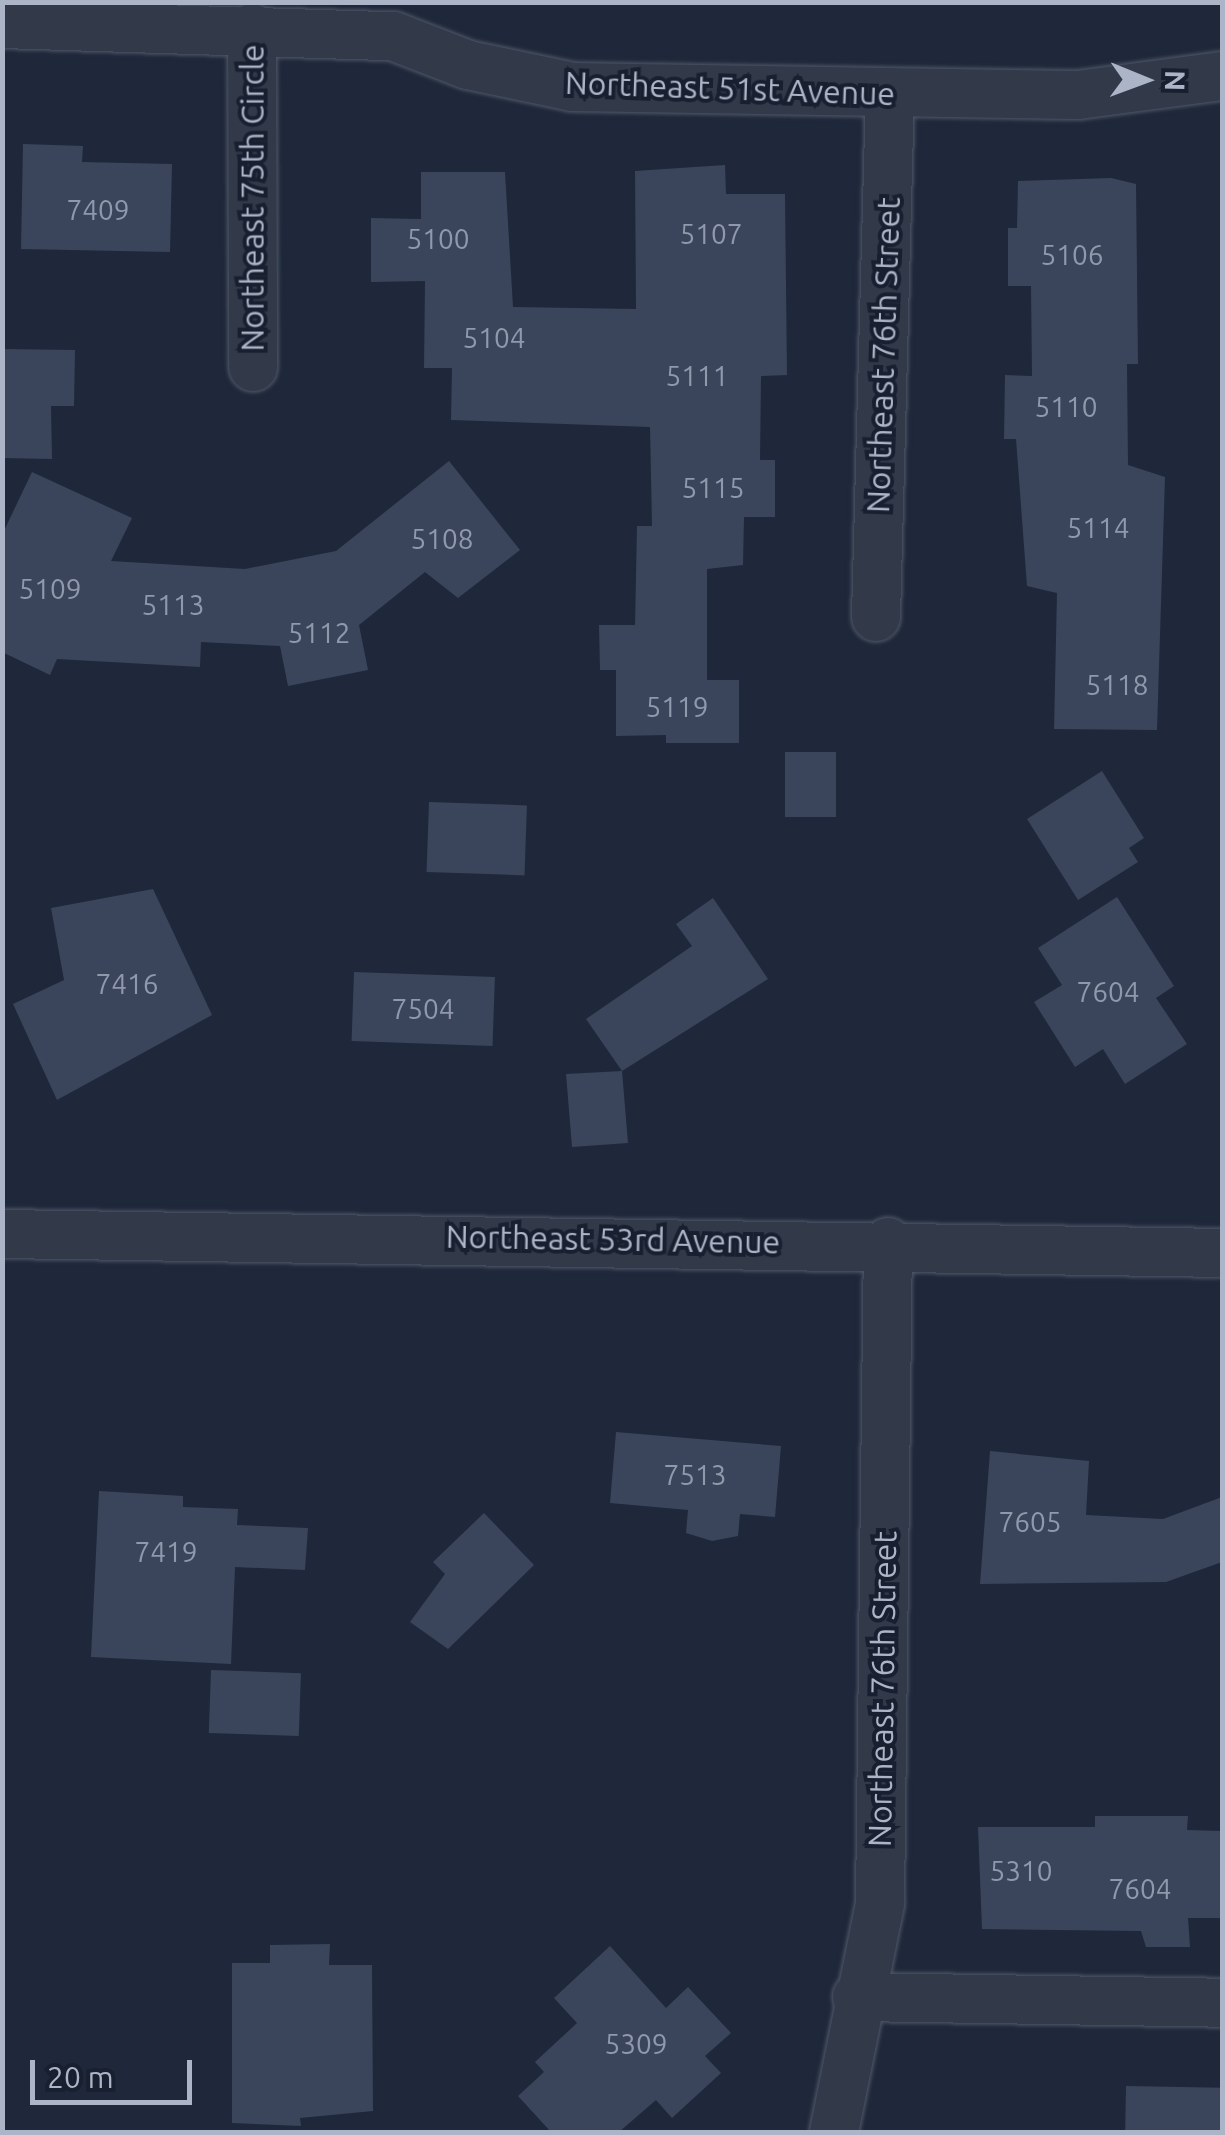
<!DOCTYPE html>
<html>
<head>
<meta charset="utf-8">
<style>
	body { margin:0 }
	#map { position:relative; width:1225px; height:2135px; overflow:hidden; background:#1e283a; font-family:Ubuntu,sans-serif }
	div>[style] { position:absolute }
	.building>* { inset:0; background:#3a455b; transform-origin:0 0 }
	.roads { filter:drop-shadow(0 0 2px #505768) drop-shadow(0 0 2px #505768) }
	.minor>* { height:48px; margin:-24px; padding:0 24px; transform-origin:24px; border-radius:24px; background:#323a4a }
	span { translate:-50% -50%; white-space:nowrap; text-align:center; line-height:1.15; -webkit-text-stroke:8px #181f2f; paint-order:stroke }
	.number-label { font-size:28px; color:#9098ac }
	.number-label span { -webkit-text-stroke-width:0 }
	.street-label { font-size:32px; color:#acb4c7 }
	.frame { position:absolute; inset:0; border:5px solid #acb4c7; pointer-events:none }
	.north { position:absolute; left:1095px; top:30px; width:100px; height:100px; -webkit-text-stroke:8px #181f2f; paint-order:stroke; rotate:91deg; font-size:28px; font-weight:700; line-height:40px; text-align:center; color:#acb4c7 }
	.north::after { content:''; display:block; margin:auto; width:35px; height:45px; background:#acb4c7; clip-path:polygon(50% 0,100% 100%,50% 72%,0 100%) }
	.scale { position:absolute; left:30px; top:2060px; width:162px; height:45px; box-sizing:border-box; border:5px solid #acb4c7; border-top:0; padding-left:12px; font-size:30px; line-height:35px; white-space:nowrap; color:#acb4c7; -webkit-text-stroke:8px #181f2f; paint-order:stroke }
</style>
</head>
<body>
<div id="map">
	<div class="building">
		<div style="clip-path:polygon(23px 144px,83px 146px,82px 162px,172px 164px,170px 252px,21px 249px)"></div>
		<div style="clip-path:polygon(725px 165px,726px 194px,785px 194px,787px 375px,761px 376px,760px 460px,775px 460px,775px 517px,744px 517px,743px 565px,707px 569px,707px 680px,739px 680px,739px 743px,666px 743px,666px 735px,616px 736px,616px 670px,600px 670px,599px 625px,635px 625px,637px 526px,652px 526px,650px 427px,451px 420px,452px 368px,424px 368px,425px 281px,371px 282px,371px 218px,421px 219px,421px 172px,505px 172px,513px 307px,636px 309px,635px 171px)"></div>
		<div style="clip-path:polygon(1111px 178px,1136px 184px,1138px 364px,1127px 364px,1128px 465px,1165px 477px,1157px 730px,1054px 729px,1057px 593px,1027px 586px,1016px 439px,1004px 439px,1005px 375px,1032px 376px,1031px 286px,1008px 286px,1008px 228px,1017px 228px,1018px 181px)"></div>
		<div style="clip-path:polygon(2px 349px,75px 350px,74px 406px,51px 406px,52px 459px,2px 458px)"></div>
		<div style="clip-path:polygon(449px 461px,520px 550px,458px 598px,425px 572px,359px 625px,368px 670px,288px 686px,280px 646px,201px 642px,200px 667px,57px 659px,50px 675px,2px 652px,2px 535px,32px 472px,132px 518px,111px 561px,245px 569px,336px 551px)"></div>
		<div style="left:785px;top:752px;width:51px;height:65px"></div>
		<div style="clip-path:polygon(1102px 771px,1144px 838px,1129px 848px,1138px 862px,1078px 900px,1027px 819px)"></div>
		<div style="left:429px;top:802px;width:98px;height:70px;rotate:2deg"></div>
		<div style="clip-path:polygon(153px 889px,212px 1015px,57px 1100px,13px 1004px,64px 980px,51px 908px)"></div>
		<div style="clip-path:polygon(1117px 897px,1174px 986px,1156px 998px,1187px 1044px,1125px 1084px,1103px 1049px,1075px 1067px,1034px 1002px,1062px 985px,1038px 948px)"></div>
		<div style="clip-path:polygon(713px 898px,768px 979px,622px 1071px,628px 1143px,572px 1147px,566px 1074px,622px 1071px,586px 1019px,692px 946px,676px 924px)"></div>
		<div style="left:354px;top:972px;width:141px;height:69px;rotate:2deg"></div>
		<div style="clip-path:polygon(616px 1432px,781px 1446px,775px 1517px,740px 1514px,738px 1536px,712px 1541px,686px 1533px,688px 1510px,610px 1503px)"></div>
		<div style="clip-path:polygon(990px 1451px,1089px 1461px,1086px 1515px,1163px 1519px,1222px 1497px,1222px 1562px,1166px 1582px,980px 1584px)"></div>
		<div style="clip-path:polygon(99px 1491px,183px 1496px,183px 1507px,238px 1509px,237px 1525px,308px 1528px,305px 1570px,235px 1567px,231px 1664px,91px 1657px)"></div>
		<div style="clip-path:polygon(484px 1513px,534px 1565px,448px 1649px,410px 1622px,445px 1574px,433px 1562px)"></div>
		<div style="left:211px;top:1670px;width:90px;height:63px;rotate:2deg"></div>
		<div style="clip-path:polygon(1095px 1816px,1188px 1816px,1187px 1830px,1222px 1831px,1222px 1918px,1188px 1918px,1190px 1947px,1146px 1947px,1141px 1931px,982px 1929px,978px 1827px,1095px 1827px)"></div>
		<div style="clip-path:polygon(330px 1944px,329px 1965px,372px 1965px,373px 2111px,300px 2118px,301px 2126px,232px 2123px,232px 1963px,270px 1963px,270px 1945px)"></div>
		<div style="clip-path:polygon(610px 1946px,666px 2008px,688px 1987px,731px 2033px,705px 2056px,721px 2073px,672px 2118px,656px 2100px,619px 2132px,551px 2132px,518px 2096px,544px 2072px,535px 2062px,577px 2023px,554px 1998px)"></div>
		<div style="left:1126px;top:2086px;width:96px;height:46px;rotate:1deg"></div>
	</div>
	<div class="roads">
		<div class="minor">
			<div style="left:2px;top:24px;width:391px;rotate:1.8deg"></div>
			<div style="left:393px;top:36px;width:80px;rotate:21.1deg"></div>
			<div style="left:468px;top:65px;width:106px;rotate:11.9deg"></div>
			<div style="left:572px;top:87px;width:506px;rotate:0.91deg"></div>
			<div style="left:1078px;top:95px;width:145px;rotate:-7.5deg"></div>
			<div style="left:252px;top:28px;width:339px;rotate:89.8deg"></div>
			<div style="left:876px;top:617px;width:523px;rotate:-88.47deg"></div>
			<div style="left:2px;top:1234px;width:1220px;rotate:0.89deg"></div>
			<div style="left:857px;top:1997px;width:365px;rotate:0.9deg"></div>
			<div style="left:834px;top:2132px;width:234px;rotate:-78.6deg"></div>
			<div style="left:880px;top:1903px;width:661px;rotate:-89.31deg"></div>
		</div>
	</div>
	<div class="number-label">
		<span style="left:98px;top:210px">7409</span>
		<span style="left:711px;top:234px">5107</span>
		<span style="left:438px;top:239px">5100</span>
		<span style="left:1072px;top:255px">5106</span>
		<span style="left:494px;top:338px">5104</span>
		<span style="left:697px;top:376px">5111</span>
		<span style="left:1066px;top:407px">5110</span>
		<span style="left:713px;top:488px">5115</span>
		<span style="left:1098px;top:528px">5114</span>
		<span style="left:442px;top:539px">5108</span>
		<span style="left:50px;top:589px">5109</span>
		<span style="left:173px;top:605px">5113</span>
		<span style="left:319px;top:633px">5112</span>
		<span style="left:1117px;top:685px">5118</span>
		<span style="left:677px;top:707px">5119</span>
		<span style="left:127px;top:984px">7416</span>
		<span style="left:1108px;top:992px">7604</span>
		<span style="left:423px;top:1009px">7504</span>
		<span style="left:695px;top:1475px">7513</span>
		<span style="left:1030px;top:1522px">7605</span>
		<span style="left:166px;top:1552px">7419</span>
		<span style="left:1021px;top:1871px">5310</span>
		<span style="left:1140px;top:1889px">7604</span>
		<span style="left:636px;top:2044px">5309</span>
	</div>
	<div class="street-label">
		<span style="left:730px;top:88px;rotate:2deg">Northeast 51st Avenue</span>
		<span style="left:252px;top:198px;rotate:-90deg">Northeast 75th Circle</span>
		<span style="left:883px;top:355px;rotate:-88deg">Northeast 76th Street</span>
		<span style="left:613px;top:1239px;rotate:1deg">Northeast 53rd Avenue</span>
		<span style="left:882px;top:1689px;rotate:-89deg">Northeast 76th Street</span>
	</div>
	<div class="frame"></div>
	<div class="north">N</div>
	<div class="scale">20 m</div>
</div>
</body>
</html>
